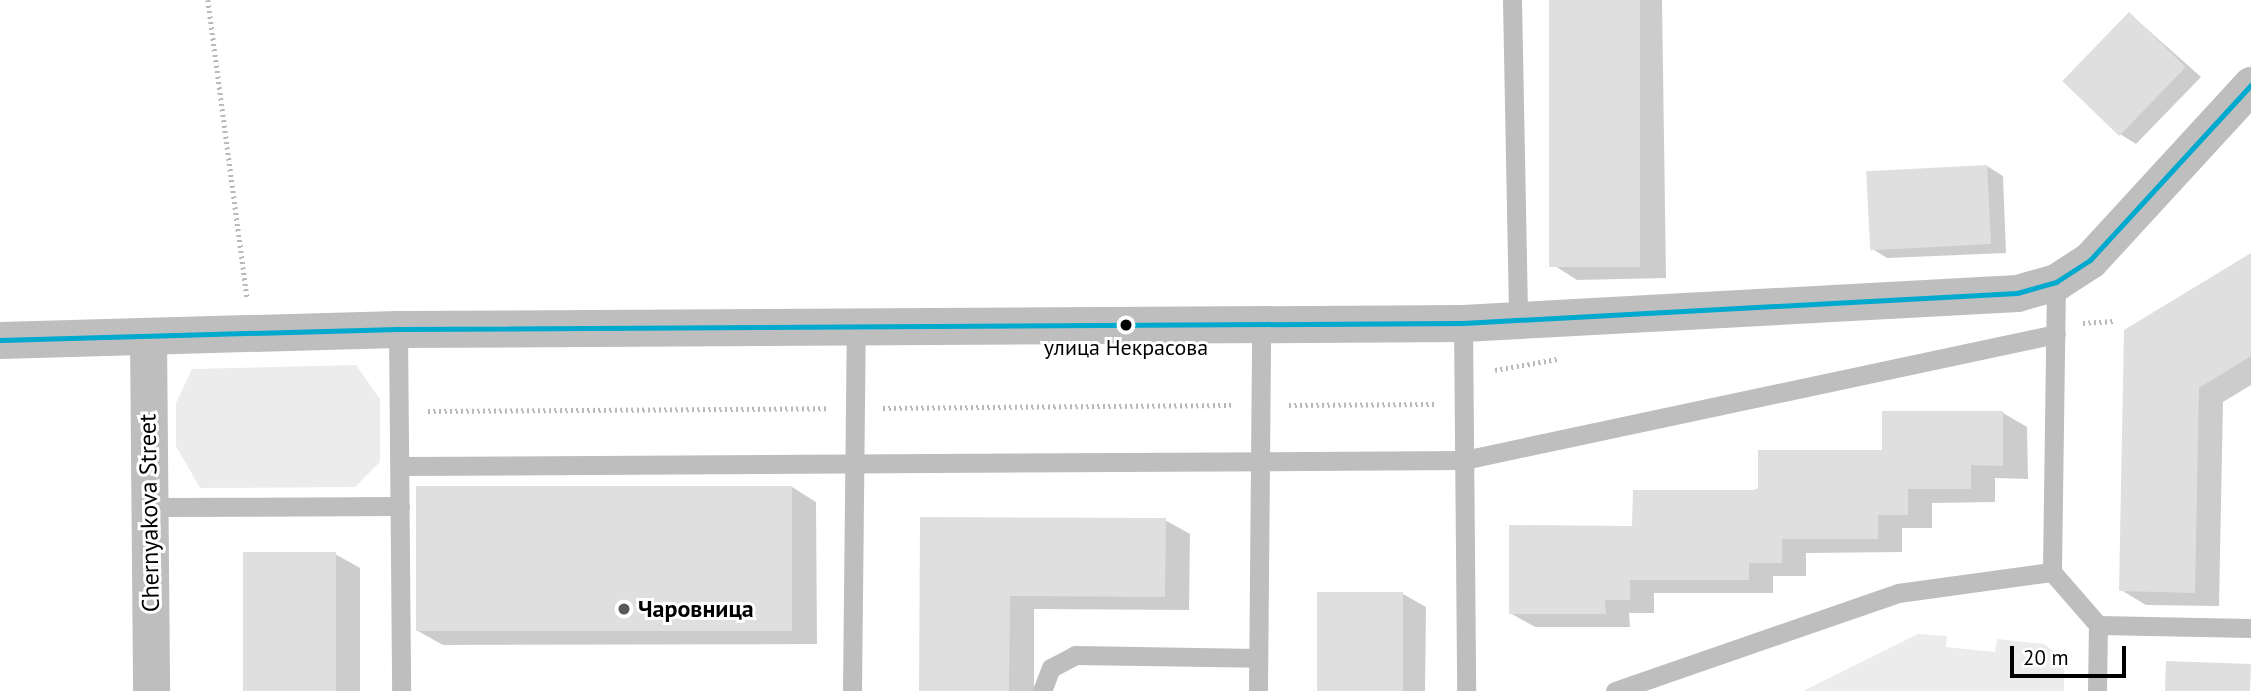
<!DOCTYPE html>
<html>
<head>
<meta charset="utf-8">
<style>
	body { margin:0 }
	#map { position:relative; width:2251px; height:691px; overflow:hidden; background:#fff; font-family:"PT Sans",sans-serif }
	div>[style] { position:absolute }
	.green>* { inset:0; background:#ececec }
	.shadow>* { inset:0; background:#0003 }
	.building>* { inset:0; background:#dfdfdf; transform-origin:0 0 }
	.path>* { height:4.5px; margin-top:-2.25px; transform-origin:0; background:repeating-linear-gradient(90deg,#b9b9b9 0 2px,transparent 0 5.5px) }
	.service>* { height:19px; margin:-9.5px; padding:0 9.5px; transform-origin:9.5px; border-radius:9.5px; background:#bebebe }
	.minor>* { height:37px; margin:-18.5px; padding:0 18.5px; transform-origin:18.5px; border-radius:18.5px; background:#bebebe }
	.bus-1>* { height:5px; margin:-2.5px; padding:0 2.5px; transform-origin:2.5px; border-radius:2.5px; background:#00a9ce }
	.dots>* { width:19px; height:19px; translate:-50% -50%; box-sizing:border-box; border:4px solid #fff; border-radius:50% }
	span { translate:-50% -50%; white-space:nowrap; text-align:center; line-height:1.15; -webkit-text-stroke:6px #fff; paint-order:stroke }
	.bus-label { font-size:22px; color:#000 }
	.street-label { font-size:24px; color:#000 }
	.poi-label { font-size:24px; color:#000; font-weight:700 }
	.left { translate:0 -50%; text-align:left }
	.scale { position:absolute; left:2010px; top:646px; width:116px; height:32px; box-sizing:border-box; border:4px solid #000; border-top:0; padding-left:9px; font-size:21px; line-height:24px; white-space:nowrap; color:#000; -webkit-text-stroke:5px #fff; paint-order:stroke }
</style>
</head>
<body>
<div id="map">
	<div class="green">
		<div style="clip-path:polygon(356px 365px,380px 399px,380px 462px,355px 487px,200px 488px,176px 446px,176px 403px,192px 369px)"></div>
		<div style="clip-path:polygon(1918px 634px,1947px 636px,1946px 647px,1995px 652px,1997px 639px,2044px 644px,2064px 659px,2064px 691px,1803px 691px)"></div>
	</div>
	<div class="shadow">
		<div style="clip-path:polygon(1551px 0,1662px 0,1666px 278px,1577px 280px,1555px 266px)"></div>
		<div style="clip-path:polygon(2130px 14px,2201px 77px,2136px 144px,2120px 134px)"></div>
		<div style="clip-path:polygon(1987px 166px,2003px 176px,2006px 253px,1887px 258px,1871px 248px)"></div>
		<div style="clip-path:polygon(2251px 255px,2251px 385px,2223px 402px,2219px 606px,2146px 605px,2121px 590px,2125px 331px)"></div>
		<div style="clip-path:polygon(2003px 413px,2027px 427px,2028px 479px,1995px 478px,1995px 502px,1932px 503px,1932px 528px,1902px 528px,1902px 552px,1806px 553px,1806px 576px,1773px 576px,1773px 593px,1654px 593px,1654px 613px,1629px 613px,1630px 627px,1535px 627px,1510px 613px,1634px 527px)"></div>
		<div style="clip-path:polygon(792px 487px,816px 502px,817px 644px,443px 645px,418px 631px)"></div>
		<div style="clip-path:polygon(922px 519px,1165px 520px,1190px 534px,1189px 610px,1034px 609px,1034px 691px,921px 691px)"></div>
		<div style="clip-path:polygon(335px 554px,360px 568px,360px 691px,245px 691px)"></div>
		<div style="clip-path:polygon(1403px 594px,1426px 607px,1425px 691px,1317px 691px)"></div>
	</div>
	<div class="building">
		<div style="left:1549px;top:0;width:91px;height:267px"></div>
		<div style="left:2129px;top:12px;width:79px;height:96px;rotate:44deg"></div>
		<div style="left:1987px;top:165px;width:79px;height:121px;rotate:87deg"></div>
		<div style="clip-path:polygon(2251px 253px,2251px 356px,2199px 388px,2195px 593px,2119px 591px,2124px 330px)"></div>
		<div style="clip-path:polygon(1882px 411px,2003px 411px,2003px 466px,1971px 465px,1971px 489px,1908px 489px,1908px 515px,1878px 515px,1878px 539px,1782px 539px,1782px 563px,1749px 563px,1749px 580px,1630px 580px,1630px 600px,1605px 600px,1606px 614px,1509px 614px,1509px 525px,1632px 526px,1633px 490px,1758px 490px,1758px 450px,1882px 450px)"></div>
		<div style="left:792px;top:486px;width:145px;height:376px;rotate:90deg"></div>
		<div style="clip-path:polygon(920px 517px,1166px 518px,1165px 597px,1010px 596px,1009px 691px,919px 691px)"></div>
		<div style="left:243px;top:552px;width:93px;height:139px"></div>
		<div style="left:1317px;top:592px;width:86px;height:99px"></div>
		<div style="left:2166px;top:661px;width:85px;height:30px;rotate:2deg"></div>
	</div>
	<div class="path">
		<div style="left:208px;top:0;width:301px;rotate:82.5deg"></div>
		<div style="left:2083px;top:323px;width:30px;rotate:-4deg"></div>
		<div style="left:1495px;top:370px;width:63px;rotate:-10.1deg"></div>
		<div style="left:1289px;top:405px;width:145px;rotate:-0.4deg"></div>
		<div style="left:883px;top:408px;width:348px;rotate:-0.5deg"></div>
		<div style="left:428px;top:411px;width:400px;rotate:-0.4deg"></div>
	</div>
	<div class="service">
		<div style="left:1512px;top:0;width:321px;rotate:88.9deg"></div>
		<div style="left:2056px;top:282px;width:290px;rotate:90.8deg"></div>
		<div style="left:2052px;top:572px;width:70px;rotate:49deg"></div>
		<div style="left:2098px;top:625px;width:66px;rotate:90.9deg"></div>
		<div style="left:1463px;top:323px;width:368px;rotate:89.5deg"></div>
		<div style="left:398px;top:329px;width:362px;rotate:89.5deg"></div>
		<div style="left:400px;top:466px;width:1064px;rotate:-0.32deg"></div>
		<div style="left:1464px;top:460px;width:605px;rotate:-12.02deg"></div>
		<div style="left:149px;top:507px;width:251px;rotate:-0.2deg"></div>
		<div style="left:2098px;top:625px;width:153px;rotate:1.1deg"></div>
		<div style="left:852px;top:691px;width:363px;rotate:-89.4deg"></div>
		<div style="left:1042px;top:691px;width:25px;rotate:-69deg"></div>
		<div style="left:1051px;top:668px;width:27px;rotate:-28deg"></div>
		<div style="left:1075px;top:655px;width:183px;rotate:0.9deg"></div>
		<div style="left:1258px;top:691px;width:366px;rotate:-89.5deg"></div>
		<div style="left:1615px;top:691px;width:299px;rotate:-19.1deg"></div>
		<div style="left:1898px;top:593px;width:155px;rotate:-7.8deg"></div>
	</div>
	<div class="minor">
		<div style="left:148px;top:336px;width:355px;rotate:89.5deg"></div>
		<div style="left:0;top:340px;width:398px;rotate:-1.6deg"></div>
		<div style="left:398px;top:329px;width:1065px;rotate:-0.32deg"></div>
		<div style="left:1463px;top:323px;width:555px;rotate:-3.1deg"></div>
		<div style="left:2017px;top:293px;width:41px;rotate:-15.8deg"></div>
		<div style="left:2056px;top:282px;width:40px;rotate:-32.9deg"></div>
		<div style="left:2090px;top:260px;width:238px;rotate:-47.4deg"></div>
	</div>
	<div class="bus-1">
		<div style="left:0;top:340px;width:398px;rotate:-1.6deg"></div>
		<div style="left:398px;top:329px;width:1065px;rotate:-0.32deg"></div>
		<div style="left:1463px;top:323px;width:555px;rotate:-3.1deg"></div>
		<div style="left:2017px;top:293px;width:41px;rotate:-15.8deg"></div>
		<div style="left:2056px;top:282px;width:40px;rotate:-32.9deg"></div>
		<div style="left:2090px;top:260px;width:238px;rotate:-47.4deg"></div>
	</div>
	<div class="dots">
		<div style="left:1126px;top:325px;background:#000"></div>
		<div style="left:624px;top:609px;background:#595959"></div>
	</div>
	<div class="bus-label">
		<span style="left:1126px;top:348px">улица Некрасова</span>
	</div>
	<div class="street-label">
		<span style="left:149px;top:513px;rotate:-91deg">Chernyakova Street</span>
	</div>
	<div class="poi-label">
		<span class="left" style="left:638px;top:609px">Чаровница</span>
	</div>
	<div class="scale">20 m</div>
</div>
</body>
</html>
